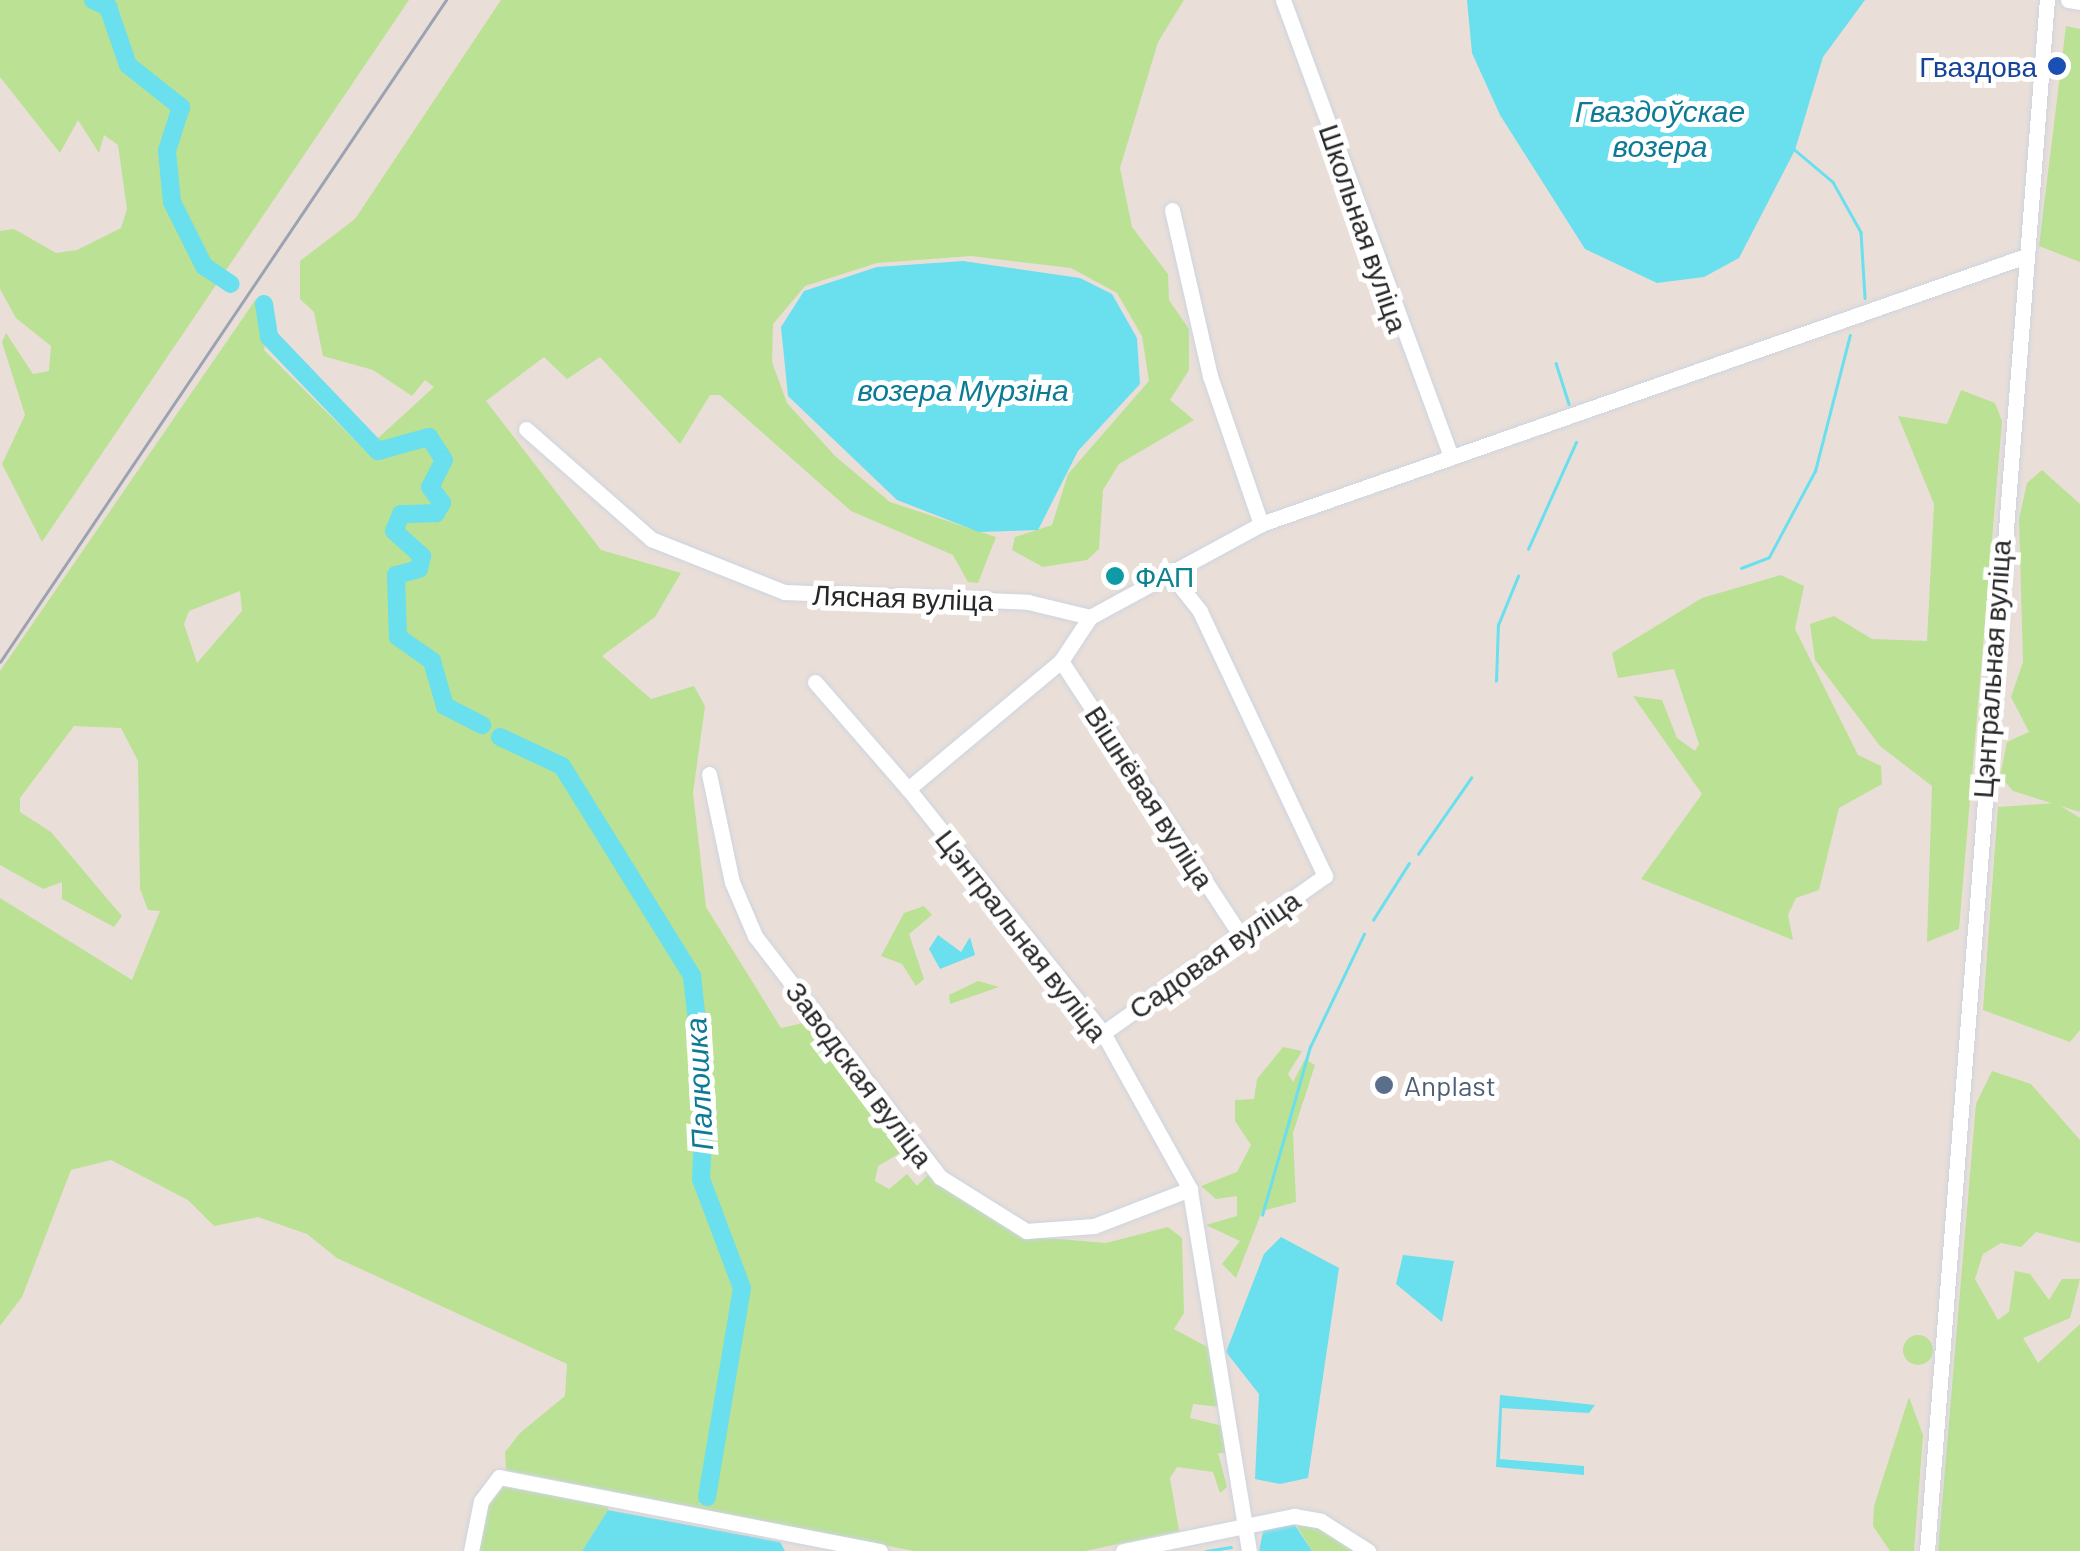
<!DOCTYPE html>
<html>
<head>
<meta charset="utf-8">
<style>
	body { margin:0 }
	#map { position:relative; width:2080px; height:1551px; overflow:hidden; background:#eadfd8; font-family:Barlow,sans-serif }
	div>[style] { position:absolute }
	.green>* { inset:0; background:#bae194 }
	.round { border-radius:50% }
	.water>* { inset:0; background:#6adfed }
	.stream>* { height:2.5px; margin:-1.25px; padding:0 1.25px; transform-origin:1.25px; border-radius:1.25px; background:#6adfed }
	.river>* { height:18px; margin:-9px; padding:0 9px; transform-origin:9px; border-radius:9px; background:#6adfed }
	.roads { filter:drop-shadow(0 0 2px #cdd4e0) drop-shadow(0 0 2px #cdd4e0) }
	.minor>* { height:15px; margin:-7.5px; padding:0 7.5px; transform-origin:7.5px; border-radius:7.5px; background:#fff }
	.rail>* { height:2.5px; margin:-1.25px; padding:0 1.25px; transform-origin:1.25px; border-radius:1.25px; background:#9ba2b2 }
	.dots>* { width:28px; height:28px; translate:-50% -50%; box-sizing:border-box; border:5px solid #fff; border-radius:50% }
	span { translate:-50% -50%; white-space:nowrap; text-align:center; line-height:1.15; -webkit-text-stroke:10px #fff; paint-order:stroke }
	.transit-label { font-size:28px; color:#164399 }
	.right { translate:-100% -50%; text-align:right }
	.street-label { font-size:28px; color:#272727 }
	.culture-label { font-size:28px; color:#0d838f }
	.left { translate:0 -50%; text-align:left }
	.service-label { font-size:28px; color:#4e5e75 }
	.water-label { font-size:30px; color:#0d7b95; font-style:italic }
</style>
</head>
<body>
<div id="map">
	<div class="green">
		<div style="clip-path:polygon(0 0,409px 0,42px 542px,2px 464px,25px 415px,2px 342px,6px 333px,33px 374px,49px 371px,51px 346px,16px 318px,0 289px,0 231px,14px 229px,56px 253px,77px 250px,121px 228px,127px 209px,118px 145px,104px 135px,99px 153px,78px 120px,60px 153px,0 77px)"></div>
		<div style="clip-path:polygon(evenodd,501px 0,1184px 0,1158px 42px,1120px 168px,1132px 227px,1168px 274px,1169px 300px,1189px 329px,1189px 370px,1170px 400px,1194px 420px,1119px 464px,1103px 490px,1099px 549px,1087px 560px,1043px 567px,1012px 550px,1015px 537px,1052px 525px,1068px 474px,1149px 381px,1142px 336px,1117px 293px,1071px 268px,971px 256px,877px 263px,805px 286px,773px 324px,772px 362px,787px 403px,835px 456px,890px 502px,996px 537px,978px 583px,968px 582px,953px 555px,851px 511px,720px 395px,710px 395px,680px 444px,600px 357px,567px 379px,544px 357px,486px 401px,601px 550px,681px 573px,655px 617px,602px 656px,651px 699px,694px 686px,705px 706px,693px 793px,706px 907px,781px 1028px,812px 1021px,907px 1149px,878px 1166px,875px 1181px,889px 1189px,907px 1174px,917px 1186px,928px 1175px,1025px 1236px,1106px 1243px,1168px 1227px,1182px 1238px,1184px 1313px,1174px 1329px,1211px 1349px,1220px 1407px,1193px 1404px,1190px 1418px,1223px 1426px,1230px 1453px,1218px 1453px,1227px 1487px,1220px 1493px,1213px 1472px,1177px 1467px,1170px 1478px,1179px 1531px,1085px 1551px,914px 1551px,506px 1470px,505px 1452px,520px 1433px,565px 1396px,567px 1364px,337px 1258px,307px 1234px,258px 1217px,214px 1226px,188px 1200px,111px 1160px,71px 1170px,22px 1297px,0 1326px,0 898px,132px 980px,160px 911px,148px 910px,140px 889px,138px 761px,121px 728px,74px 726px,20px 798px,20px 812px,51px 832px,109px 901px,122px 916px,114px 927px,62px 899px,62px 882px,43px 889px,0 865px,0 671px,256px 299px,271px 317px,264px 350px,365px 450px,434px 387px,425px 380px,412px 396px,373px 370px,323px 356px,314px 312px,300px 299px,300px 261px,355px 219px,501px 0,240px 591px,242px 611px,197px 663px,184px 624px,189px 611px,240px 591px,501px 0,706px 1458px,720px 1460px,710px 1505px,700px 1504px,706px 1458px)"></div>
		<div style="clip-path:polygon(2066px 26px,2080px 29px,2080px 262px,2039px 246px)"></div>
		<div style="clip-path:polygon(1961px 390px,1995px 403px,2002px 421px,1959px 929px,1927px 942px,1932px 786px,1880px 746px,1815px 660px,1810px 624px,1834px 616px,1872px 639px,1927px 641px,1934px 504px,1898px 416px,1947px 424px)"></div>
		<div style="clip-path:polygon(2042px 470px,2080px 504px,2080px 812px,2013px 791px,2000px 776px,2007px 742px,2029px 732px,2011px 697px,2023px 662px,2019px 519px,2027px 483px)"></div>
		<div style="clip-path:polygon(1781px 575px,1804px 586px,1795px 629px,1858px 755px,1881px 766px,1882px 784px,1839px 808px,1819px 890px,1796px 898px,1788px 915px,1793px 940px,1641px 879px,1702px 794px,1633px 696px,1662px 700px,1677px 738px,1695px 751px,1699px 744px,1674px 669px,1618px 678px,1612px 653px,1702px 598px)"></div>
		<div style="clip-path:polygon(2056px 803px,2080px 818px,2080px 1030px,2070px 1042px,1983px 1010px,1998px 807px)"></div>
		<div style="clip-path:polygon(924px 906px,932px 915px,909px 934px,924px 979px,916px 986px,902px 964px,881px 956px,904px 913px)"></div>
		<div style="clip-path:polygon(978px 981px,999px 987px,950px 1004px,949px 995px)"></div>
		<div style="clip-path:polygon(1283px 1047px,1302px 1051px,1288px 1074px,1293px 1082px,1305px 1059px,1315px 1065px,1293px 1133px,1296px 1202px,1262px 1211px,1236px 1278px,1222px 1264px,1240px 1241px,1206px 1225px,1237px 1216px,1237px 1196px,1216px 1199px,1201px 1186px,1237px 1172px,1251px 1145px,1235px 1121px,1235px 1100px,1254px 1099px,1257px 1079px)"></div>
		<div style="clip-path:polygon(1992px 1071px,2031px 1084px,2080px 1140px,2080px 1243px,2036px 1232px,2021px 1247px,2001px 1243px,1983px 1254px,1975px 1279px,1998px 1320px,2009px 1312px,2015px 1271px,2030px 1274px,2049px 1300px,2062px 1279px,2080px 1279px,2070px 1318px,2023px 1338px,2038px 1363px,2080px 1324px,2080px 1551px,1938px 1551px,1976px 1104px)"></div>
		<div class="round" style="left:1903px;top:1335px;width:30px;height:30px"></div>
		<div style="clip-path:polygon(1909px 1397px,1923px 1435px,1914px 1551px,1890px 1551px,1873px 1526px,1874px 1506px)"></div>
		<div style="clip-path:polygon(503px 1487px,609px 1503px,608px 1510px,582px 1551px,476px 1551px,484px 1512px)"></div>
		<div style="clip-path:polygon(1294px 1521px,1318px 1526px,1359px 1551px,1312px 1551px)"></div>
	</div>
	<div class="water">
		<div style="clip-path:polygon(1467px 0,1865px 0,1823px 57px,1795px 150px,1739px 258px,1704px 277px,1657px 283px,1585px 249px,1500px 115px,1472px 53px)"></div>
		<div style="clip-path:polygon(963px 261px,1080px 278px,1112px 294px,1137px 338px,1140px 384px,1078px 451px,1038px 530px,979px 532px,897px 500px,788px 396px,781px 327px,804px 291px,877px 267px)"></div>
		<div style="clip-path:polygon(938px 935px,961px 952px,970px 937px,975px 955px,940px 969px,929px 949px)"></div>
		<div style="clip-path:polygon(1281px 1237px,1339px 1268px,1308px 1478px,1280px 1484px,1255px 1479px,1259px 1394px,1226px 1352px,1264px 1254px)"></div>
		<div style="clip-path:polygon(1403px 1255px,1454px 1261px,1442px 1322px,1396px 1284px)"></div>
		<div style="clip-path:polygon(1500px 1395px,1595px 1405px,1589px 1413px,1502px 1408px,1500px 1459px,1584px 1466px,1584px 1475px,1496px 1467px)"></div>
		<div style="clip-path:polygon(608px 1510px,780px 1542px,785px 1551px,582px 1551px)"></div>
		<div style="clip-path:polygon(1295px 1525px,1312px 1551px,1259px 1551px,1264px 1527px)"></div>
	</div>
	<div class="stream">
		<div style="left:1795px;top:150px;width:50px;rotate:40.1deg"></div>
		<div style="left:1833px;top:182px;width:57px;rotate:60.8deg"></div>
		<div style="left:1861px;top:232px;width:66px;rotate:86.5deg"></div>
		<div style="left:1556px;top:363px;width:43px;rotate:72.4deg"></div>
		<div style="left:1528px;top:549px;width:117px;rotate:-65.8deg"></div>
		<div style="left:1741px;top:568px;width:30px;rotate:-21deg"></div>
		<div style="left:1769px;top:557px;width:98px;rotate:-61.9deg"></div>
		<div style="left:1815px;top:471px;width:140px;rotate:-75.6deg"></div>
		<div style="left:1496px;top:681px;width:56px;rotate:-88deg"></div>
		<div style="left:1498px;top:625px;width:53px;rotate:-67.8deg"></div>
		<div style="left:1418px;top:854px;width:93px;rotate:-55.1deg"></div>
		<div style="left:1373px;top:920px;width:67px;rotate:-57.7deg"></div>
		<div style="left:1262px;top:1215px;width:175px;rotate:-74.1deg"></div>
		<div style="left:1310px;top:1047px;width:125px;rotate:-64.5deg"></div>
		<div style="left:1206px;top:1551px;width:25px;rotate:-9deg"></div>
	</div>
	<div class="river">
		<div style="left:93px;top:0;width:17px;rotate:25deg"></div>
		<div style="left:108px;top:7px;width:61px;rotate:71deg"></div>
		<div style="left:128px;top:65px;width:68px;rotate:38.4deg"></div>
		<div style="left:181px;top:107px;width:46px;rotate:107.7deg"></div>
		<div style="left:167px;top:151px;width:51px;rotate:84.4deg"></div>
		<div style="left:172px;top:202px;width:72px;rotate:63.4deg"></div>
		<div style="left:204px;top:266px;width:32px;rotate:34deg"></div>
		<div style="left:264px;top:304px;width:33px;rotate:81deg"></div>
		<div style="left:269px;top:337px;width:158px;rotate:46.3deg"></div>
		<div style="left:378px;top:451px;width:53px;rotate:-15.4deg"></div>
		<div style="left:429px;top:437px;width:27px;rotate:57deg"></div>
		<div style="left:444px;top:460px;width:30px;rotate:117deg"></div>
		<div style="left:430px;top:487px;width:20px;rotate:53deg"></div>
		<div style="left:442px;top:503px;width:12px;rotate:121deg"></div>
		<div style="left:436px;top:513px;width:35px;rotate:178deg"></div>
		<div style="left:401px;top:514px;width:18px;rotate:112deg"></div>
		<div style="left:394px;top:531px;width:38px;rotate:42deg"></div>
		<div style="left:422px;top:556px;width:13px;rotate:103deg"></div>
		<div style="left:419px;top:569px;width:24px;rotate:165deg"></div>
		<div style="left:396px;top:575px;width:62px;rotate:88.2deg"></div>
		<div style="left:398px;top:637px;width:42px;rotate:35.2deg"></div>
		<div style="left:432px;top:661px;width:47px;rotate:73.9deg"></div>
		<div style="left:445px;top:706px;width:42px;rotate:27.2deg"></div>
		<div style="left:500px;top:737px;width:68px;rotate:25.1deg"></div>
		<div style="left:562px;top:766px;width:247px;rotate:58.2deg"></div>
		<div style="left:692px;top:976px;width:119px;rotate:83.7deg"></div>
		<div style="left:705px;top:1094px;width:85px;rotate:92.7deg"></div>
		<div style="left:701px;top:1179px;width:116px;rotate:69.4deg"></div>
		<div style="left:742px;top:1288px;width:212px;rotate:99.5deg"></div>
	</div>
	<div class="roads">
		<div class="minor">
			<div style="left:1283px;top:0;width:484px;rotate:69.8deg"></div>
			<div style="left:2068px;top:0;width:12px;rotate:9deg"></div>
			<div style="left:1172px;top:210px;width:170px;rotate:77.1deg"></div>
			<div style="left:1210px;top:376px;width:157px;rotate:71deg"></div>
			<div style="left:526px;top:429px;width:167px;rotate:41.3deg"></div>
			<div style="left:651px;top:539px;width:143px;rotate:21.7deg"></div>
			<div style="left:784px;top:592px;width:244px;rotate:2.3deg"></div>
			<div style="left:1028px;top:602px;width:64px;rotate:13.6deg"></div>
			<div style="left:1061px;top:661px;width:325px;rotate:56.8deg"></div>
			<div style="left:815px;top:682px;width:142px;rotate:49deg"></div>
			<div style="left:709px;top:774px;width:110px;rotate:78deg"></div>
			<div style="left:732px;top:882px;width:59px;rotate:66.9deg"></div>
			<div style="left:755px;top:936px;width:304px;rotate:52.5deg"></div>
			<div style="left:940px;top:1177px;width:102px;rotate:32.1deg"></div>
			<div style="left:1026px;top:1231px;width:68px;rotate:-4.2deg"></div>
			<div style="left:1094px;top:1226px;width:103px;rotate:-21.1deg"></div>
			<div style="left:1103px;top:1033px;width:272px;rotate:-35.3deg"></div>
			<div style="left:1325px;top:876px;width:293px;rotate:-115.3deg"></div>
			<div style="left:1200px;top:611px;width:50px;rotate:-128.5deg"></div>
			<div style="left:471px;top:1551px;width:51px;rotate:-78.7deg"></div>
			<div style="left:481px;top:1501px;width:30px;rotate:-53deg"></div>
			<div style="left:499px;top:1477px;width:388px;rotate:11deg"></div>
			<div style="left:1123px;top:1551px;width:175px;rotate:-11.6deg"></div>
			<div style="left:1294px;top:1516px;width:27px;rotate:10deg"></div>
			<div style="left:1321px;top:1521px;width:56px;rotate:32.6deg"></div>
			<div style="left:1249px;top:1551px;width:367px;rotate:-99.3deg"></div>
			<div style="left:1190px;top:1189px;width:179px;rotate:-119.1deg"></div>
			<div style="left:1103px;top:1033px;width:312px;rotate:-128.6deg"></div>
			<div style="left:908px;top:789px;width:199px;rotate:-39.9deg"></div>
			<div style="left:1061px;top:661px;width:53px;rotate:-56.6deg"></div>
			<div style="left:1090px;top:617px;width:195px;rotate:-28.5deg"></div>
			<div style="left:1261px;top:524px;width:807px;rotate:-19.31deg"></div>
			<div style="left:1927px;top:1551px;width:1556px;rotate:-85.58deg"></div>
		</div>
	</div>
	<div class="rail">
		<div style="left:0;top:662px;width:798px;rotate:-56.03deg"></div>
	</div>
	<div class="dots">
		<div style="left:2057px;top:66px;background:#1a4fb4"></div>
		<div style="left:1115px;top:576px;background:#0f9aa8"></div>
		<div style="left:1384px;top:1085px;background:#5c6f8a"></div>
	</div>
	<div class="transit-label">
		<span class="right" style="left:2037px;top:66px">Гваздова</span>
	</div>
	<div class="street-label">
		<span style="left:1364px;top:228px;rotate:71deg">Школьная вуліца</span>
		<span style="left:903px;top:597px;rotate:2deg">Лясная вуліца</span>
		<span style="left:1991px;top:669px;rotate:-86deg">Цэнтральная вуліца</span>
		<span style="left:1150px;top:797px;rotate:57deg">Вішнёвая вуліца</span>
		<span style="left:1022px;top:935px;rotate:52deg">Цэнтральная вуліца</span>
		<span style="left:1214px;top:954px;rotate:-35deg">Садовая вуліца</span>
		<span style="left:860px;top:1074px;rotate:53deg">Заводская вуліца</span>
	</div>
	<div class="culture-label">
		<span class="left" style="left:1135px;top:576px">ФАП</span>
	</div>
	<div class="service-label">
		<span class="left" style="left:1404px;top:1085px">Anplast</span>
	</div>
	<div class="water-label">
		<span style="left:1660px;top:127px">Гваздоўскае<br>возера</span>
		<span style="left:963px;top:389px">возера Мурзіна</span>
		<span style="left:698px;top:1084px;rotate:-93deg">Палюшка</span>
	</div>
</div>
</body>
</html>
